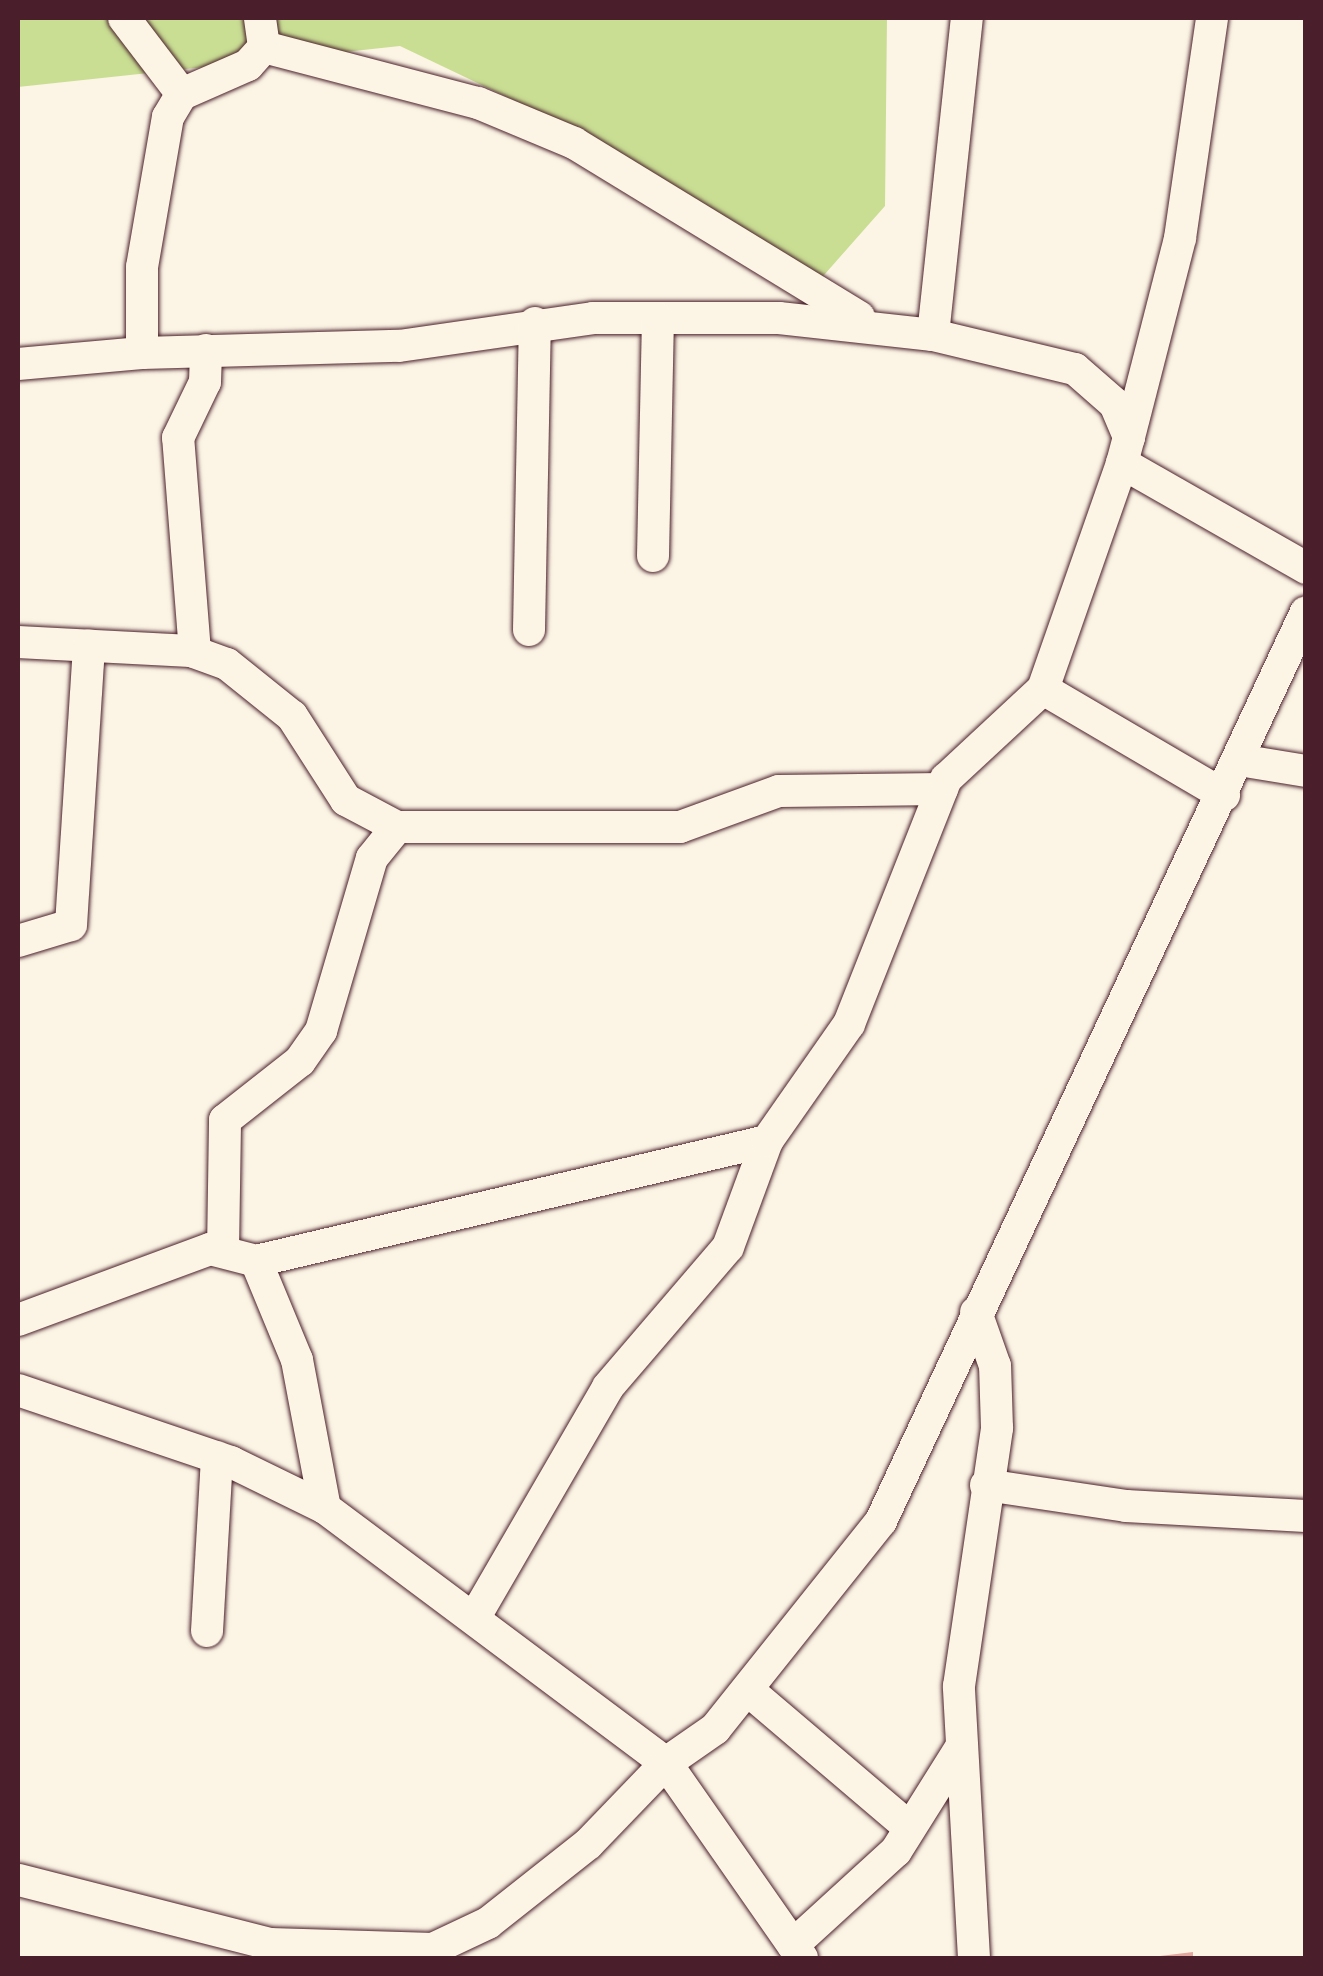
<!DOCTYPE html>
<html>
<head>
<meta charset="utf-8">
<style>
	body { margin:0 }
	#map { position:relative; width:1323px; height:1976px; overflow:hidden; background:#fcf5e5; font-family:Sriracha,sans-serif }
	div>[style] { position:absolute }
	.green>* { inset:0; background:#c9de93 }
	.building>* { inset:0; background:#e2a89f }
	.roads { filter:drop-shadow(0 0 2px #4a1f2b) drop-shadow(0 0 2px #4a1f2b) }
	.street>* { height:32px; margin:-16px; padding:0 16px; transform-origin:16px; border-radius:16px; background:#fcf5e5 }
	span { translate:-50% -50%; white-space:nowrap; text-align:center; line-height:1.15; -webkit-text-stroke:10px #fcf5e5; paint-order:stroke }
	.frame { position:absolute; inset:0; border:20px solid #4a1f2b; pointer-events:none }
</style>
</head>
<body>
<div id="map">
	<div class="green">
		<div style="clip-path:polygon(18px 18px,887px 18px,885px 206px,817px 283px,599px 141px,400px 46px,18px 87px)"></div>
	</div>
	<div class="building">
		<div style="clip-path:polygon(1193px 1952px,1193px 1958px,1160px 1958px,1160px 1956px)"></div>
	</div>
	<div class="roads">
		<div class="street">
			<div style="left:124px;top:18px;width:96px;rotate:52.7deg"></div>
			<div style="left:264px;top:47px;width:221px;rotate:14.7deg"></div>
			<div style="left:478px;top:103px;width:104px;rotate:22.6deg"></div>
			<div style="left:574px;top:143px;width:334px;rotate:31.4deg"></div>
			<div style="left:933px;top:335px;width:319px;rotate:-83.9deg"></div>
			<div style="left:142px;top:353px;width:257px;rotate:-1.6deg"></div>
			<div style="left:399px;top:346px;width:196px;rotate:-8.2deg"></div>
			<div style="left:593px;top:318px;width:186px"></div>
			<div style="left:779px;top:318px;width:155px;rotate:6.3deg"></div>
			<div style="left:933px;top:335px;width:146px;rotate:13.5deg"></div>
			<div style="left:1075px;top:369px;width:53px;rotate:41.2deg"></div>
			<div style="left:1115px;top:404px;width:36px;rotate:67deg"></div>
			<div style="left:1129px;top:437px;width:27px;rotate:105deg"></div>
			<div style="left:1122px;top:463px;width:212px;rotate:29.7deg"></div>
			<div style="left:18px;top:364px;width:124px;rotate:-5.1deg"></div>
			<div style="left:142px;top:353px;width:86px;rotate:-90deg"></div>
			<div style="left:142px;top:267px;width:152px;rotate:-80.2deg"></div>
			<div style="left:168px;top:117px;width:27px;rotate:-59deg"></div>
			<div style="left:182px;top:94px;width:72px;rotate:-23.7deg"></div>
			<div style="left:248px;top:65px;width:24px;rotate:-48deg"></div>
			<div style="left:264px;top:47px;width:29px;rotate:-98deg"></div>
			<div style="left:1129px;top:437px;width:205px;rotate:-75.6deg"></div>
			<div style="left:1180px;top:238px;width:222px;rotate:-81.7deg"></div>
			<div style="left:653px;top:556px;width:237px;rotate:-88.8deg"></div>
			<div style="left:529px;top:630px;width:307px;rotate:-88.9deg"></div>
			<div style="left:18px;top:642px;width:173px;rotate:3deg"></div>
			<div style="left:191px;top:651px;width:38px;rotate:20deg"></div>
			<div style="left:227px;top:664px;width:83px;rotate:38.7deg"></div>
			<div style="left:292px;top:716px;width:100px;rotate:57.3deg"></div>
			<div style="left:346px;top:800px;width:58px;rotate:27.9deg"></div>
			<div style="left:397px;top:827px;width:283px"></div>
			<div style="left:680px;top:827px;width:105px;rotate:-20deg"></div>
			<div style="left:779px;top:791px;width:163px;rotate:-0.7deg"></div>
			<div style="left:195px;top:652px;width:215px;rotate:-94.5deg"></div>
			<div style="left:178px;top:438px;width:62px;rotate:-64.3deg"></div>
			<div style="left:205px;top:382px;width:32px;rotate:-88deg"></div>
			<div style="left:1043px;top:689px;width:210px;rotate:30.4deg"></div>
			<div style="left:1239px;top:760px;width:68px;rotate:9.3deg"></div>
			<div style="left:18px;top:941px;width:55px;rotate:-16.8deg"></div>
			<div style="left:71px;top:925px;width:280px;rotate:-86.3deg"></div>
			<div style="left:223px;top:1251px;width:131px;rotate:-89.1deg"></div>
			<div style="left:225px;top:1120px;width:95px;rotate:-38.2deg"></div>
			<div style="left:300px;top:1061px;width:37px;rotate:-55deg"></div>
			<div style="left:321px;top:1031px;width:180px;rotate:-73.6deg"></div>
			<div style="left:372px;top:858px;width:40px;rotate:-51deg"></div>
			<div style="left:256px;top:1261px;width:525px;rotate:-13.22deg"></div>
			<div style="left:18px;top:1320px;width:205px;rotate:-20.3deg"></div>
			<div style="left:210px;top:1249px;width:48px;rotate:14.6deg"></div>
			<div style="left:256px;top:1261px;width:107px;rotate:67.5deg"></div>
			<div style="left:297px;top:1360px;width:151px;rotate:79.3deg"></div>
			<div style="left:18px;top:1390px;width:225px;rotate:18.7deg"></div>
			<div style="left:231px;top:1462px;width:105px;rotate:26.1deg"></div>
			<div style="left:325px;top:1508px;width:426px;rotate:36.8deg"></div>
			<div style="left:666px;top:1763px;width:112px;rotate:133.9deg"></div>
			<div style="left:588px;top:1844px;width:127px;rotate:141.7deg"></div>
			<div style="left:488px;top:1923px;width:61px;rotate:154.7deg"></div>
			<div style="left:433px;top:1949px;width:163px;rotate:-178.2deg"></div>
			<div style="left:270px;top:1944px;width:260px;rotate:-165.7deg"></div>
			<div style="left:986px;top:1485px;width:142px;rotate:8.5deg"></div>
			<div style="left:1126px;top:1506px;width:180px;rotate:3.2deg"></div>
			<div style="left:476px;top:1615px;width:263px;rotate:-59.9deg"></div>
			<div style="left:608px;top:1387px;width:184px;rotate:-49.4deg"></div>
			<div style="left:728px;top:1247px;width:113px;rotate:-69.8deg"></div>
			<div style="left:767px;top:1141px;width:143px;rotate:-55deg"></div>
			<div style="left:849px;top:1024px;width:264px;rotate:-68.4deg"></div>
			<div style="left:946px;top:779px;width:132px;rotate:-42.9deg"></div>
			<div style="left:1043px;top:689px;width:239px;rotate:-70.7deg"></div>
			<div style="left:207px;top:1631px;width:174px;rotate:-86.7deg"></div>
			<div style="left:749px;top:1691px;width:211px;rotate:40.4deg"></div>
			<div style="left:793px;top:1945px;width:139px;rotate:-42.4deg"></div>
			<div style="left:896px;top:1851px;width:120px;rotate:-57.9deg"></div>
			<div style="left:802px;top:1958px;width:238px;rotate:-124.9deg"></div>
			<div style="left:666px;top:1763px;width:60px;rotate:-34.8deg"></div>
			<div style="left:715px;top:1729px;width:266px;rotate:-51.4deg"></div>
			<div style="left:881px;top:1521px;width:1003px;rotate:-64.94deg"></div>
			<div style="left:974px;top:1958px;width:272px;rotate:-93.2deg"></div>
			<div style="left:959px;top:1686px;width:261px;rotate:-81.6deg"></div>
			<div style="left:997px;top:1428px;width:62px;rotate:-91.8deg"></div>
			<div style="left:995px;top:1366px;width:57px;rotate:-109.4deg"></div>
		</div>
	</div>
	<div class="frame"></div>
</div>
</body>
</html>
